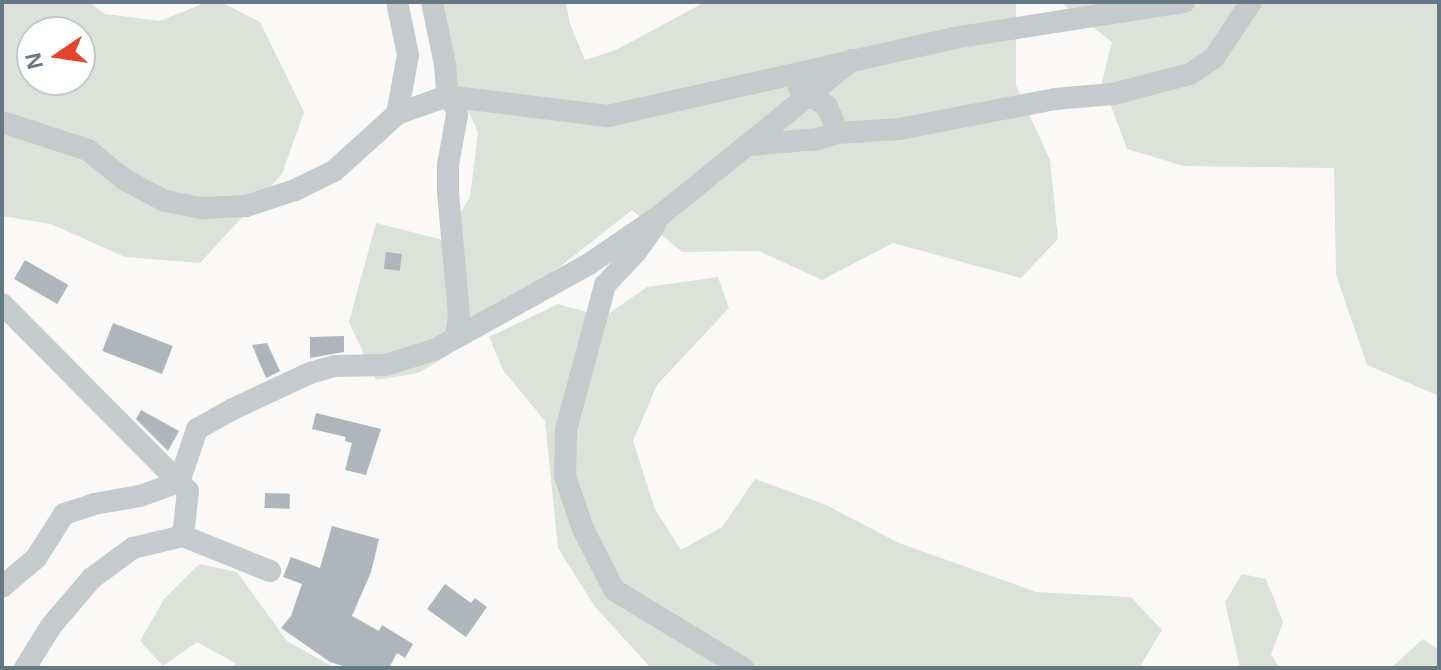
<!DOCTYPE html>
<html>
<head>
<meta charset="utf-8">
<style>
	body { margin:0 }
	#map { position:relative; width:1441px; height:670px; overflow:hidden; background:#faf9f7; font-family:Arial,sans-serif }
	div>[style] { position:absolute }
	.green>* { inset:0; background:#dce2d8 }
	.building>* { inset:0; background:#acb6bb; transform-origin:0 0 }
	.street>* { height:22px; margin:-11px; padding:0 11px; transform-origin:11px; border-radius:11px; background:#c5cbcd }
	span { translate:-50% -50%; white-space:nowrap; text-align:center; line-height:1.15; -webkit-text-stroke:8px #fff; paint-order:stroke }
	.frame { position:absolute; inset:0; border:4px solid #647983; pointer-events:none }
	.north { position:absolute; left:16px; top:16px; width:80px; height:80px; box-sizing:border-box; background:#fff; border:2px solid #c1c9cd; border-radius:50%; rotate:257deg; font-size:22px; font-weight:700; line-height:32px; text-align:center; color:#647983 }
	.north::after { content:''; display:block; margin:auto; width:28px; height:36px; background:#e7432a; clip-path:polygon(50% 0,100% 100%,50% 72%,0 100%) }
</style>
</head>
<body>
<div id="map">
	<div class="green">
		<div style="clip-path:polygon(evenodd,2px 2px,89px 2px,105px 14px,160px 21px,207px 2px,221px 2px,260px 22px,304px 112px,282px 174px,200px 263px,125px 257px,51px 224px,2px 216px,2px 2px,32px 32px,80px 32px,80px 80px,32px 80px,32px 32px)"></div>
		<div style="clip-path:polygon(427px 2px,566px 2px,570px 24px,585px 60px,616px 50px,705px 2px,1016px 2px,1016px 85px,1050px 160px,1058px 239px,1021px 278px,893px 243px,822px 280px,759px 251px,682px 252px,632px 210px,447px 356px,418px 373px,376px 380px,349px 322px,376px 223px,443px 240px,470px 197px,478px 132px,431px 29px)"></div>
		<div style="clip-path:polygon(1060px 2px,1439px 2px,1439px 396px,1367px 365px,1336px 275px,1334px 168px,1184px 166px,1127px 149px,1102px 82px,1112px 42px)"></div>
		<div style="clip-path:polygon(718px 277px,729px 308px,657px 385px,633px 441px,655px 509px,681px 550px,722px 527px,755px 479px,824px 504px,899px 543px,1036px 592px,1131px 597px,1162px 630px,1139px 668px,651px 668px,595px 607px,558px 548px,545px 421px,503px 370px,489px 337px,558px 304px,604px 317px,647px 287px)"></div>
		<div style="clip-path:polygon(199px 564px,237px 572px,287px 641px,335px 668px,236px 668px,235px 663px,197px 642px,163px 666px,140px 641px,164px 599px)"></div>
		<div style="clip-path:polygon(1242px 574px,1266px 579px,1283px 622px,1271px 655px,1280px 668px,1240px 668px,1225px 602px)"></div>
		<div style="clip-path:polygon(1423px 639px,1439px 650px,1439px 668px,1391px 668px)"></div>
	</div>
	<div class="building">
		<div style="left:386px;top:252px;width:16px;height:17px;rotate:7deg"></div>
		<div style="left:25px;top:260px;width:50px;height:22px;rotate:30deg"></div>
		<div style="left:113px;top:323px;width:64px;height:30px;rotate:21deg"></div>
		<div style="clip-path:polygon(344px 336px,344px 352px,310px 358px,310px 337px)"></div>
		<div style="clip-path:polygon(267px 343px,280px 371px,266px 378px,252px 345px)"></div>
		<div style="clip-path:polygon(141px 410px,179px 431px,168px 451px,136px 419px)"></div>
		<div style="clip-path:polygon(316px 413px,381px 429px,366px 475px,345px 470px,352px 443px,345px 441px,346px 437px,312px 429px)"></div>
		<div style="left:265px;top:493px;width:25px;height:15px;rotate:2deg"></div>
		<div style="clip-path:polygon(332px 526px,379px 539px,371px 572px,352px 616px,379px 631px,382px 625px,413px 644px,405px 658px,397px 653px,389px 668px,349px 668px,330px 662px,281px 628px,291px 616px,302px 584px,283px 577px,291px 557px,320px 568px)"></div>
		<div style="clip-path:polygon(445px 584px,471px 603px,475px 598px,487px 607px,466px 637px,427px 609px)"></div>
	</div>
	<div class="street">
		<div style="left:432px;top:2px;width:63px;rotate:78.2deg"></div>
		<div style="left:445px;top:64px;width:32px;rotate:86deg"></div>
		<div style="left:447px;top:96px;width:162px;rotate:7.1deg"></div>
		<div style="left:608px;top:116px;width:354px;rotate:-12.7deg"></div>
		<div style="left:953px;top:38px;width:234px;rotate:-8.9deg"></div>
		<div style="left:799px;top:88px;width:33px;rotate:33deg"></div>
		<div style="left:827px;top:106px;width:29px;rotate:68deg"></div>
		<div style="left:397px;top:114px;width:60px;rotate:-79.4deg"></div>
		<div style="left:408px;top:55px;width:54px;rotate:-101.7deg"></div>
		<div style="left:2px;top:122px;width:90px;rotate:18deg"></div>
		<div style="left:88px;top:150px;width:48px;rotate:39deg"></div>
		<div style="left:125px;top:180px;width:45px;rotate:27.7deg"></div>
		<div style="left:165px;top:201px;width:38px;rotate:11deg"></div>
		<div style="left:202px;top:208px;width:44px;rotate:-2.6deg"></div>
		<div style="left:246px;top:206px;width:52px;rotate:-18.1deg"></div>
		<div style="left:295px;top:190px;width:43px;rotate:-26deg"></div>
		<div style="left:334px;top:171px;width:85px;rotate:-42.1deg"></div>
		<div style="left:397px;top:114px;width:53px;rotate:-19.8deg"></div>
		<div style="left:447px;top:96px;width:14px;rotate:51deg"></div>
		<div style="left:456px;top:107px;width:8px;rotate:83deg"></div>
		<div style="left:457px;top:115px;width:51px;rotate:100.2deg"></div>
		<div style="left:448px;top:165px;width:27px;rotate:90deg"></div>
		<div style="left:448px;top:192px;width:123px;rotate:84.9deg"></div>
		<div style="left:459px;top:315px;width:22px;rotate:98deg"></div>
		<div style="left:751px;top:145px;width:67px;rotate:-5.1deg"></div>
		<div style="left:818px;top:139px;width:21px;rotate:-17deg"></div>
		<div style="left:838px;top:133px;width:61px;rotate:-3.8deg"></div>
		<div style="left:899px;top:129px;width:159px;rotate:-10.9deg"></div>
		<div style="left:1055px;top:99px;width:58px;rotate:-4.9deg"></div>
		<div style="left:1113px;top:94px;width:80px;rotate:-14.6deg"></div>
		<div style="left:1190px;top:74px;width:29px;rotate:-34deg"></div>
		<div style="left:1214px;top:58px;width:67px;rotate:-56.5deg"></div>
		<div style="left:655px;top:225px;width:33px;rotate:125deg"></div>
		<div style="left:636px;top:252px;width:45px;rotate:133.2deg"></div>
		<div style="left:605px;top:285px;width:150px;rotate:105.1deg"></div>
		<div style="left:566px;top:430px;width:46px;rotate:91.2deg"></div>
		<div style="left:565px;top:476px;width:56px;rotate:71.2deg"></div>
		<div style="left:583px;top:529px;width:68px;rotate:63.1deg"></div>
		<div style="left:614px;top:590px;width:151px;rotate:31.2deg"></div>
		<div style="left:2px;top:304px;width:264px;rotate:45.2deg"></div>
		<div style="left:188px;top:491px;width:45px;rotate:96.3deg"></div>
		<div style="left:183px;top:536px;width:94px;rotate:21.9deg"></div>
		<div style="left:2px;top:587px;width:45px;rotate:-40.5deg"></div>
		<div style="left:36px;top:558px;width:52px;rotate:-57.5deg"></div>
		<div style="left:64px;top:514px;width:32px;rotate:-18deg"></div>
		<div style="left:94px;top:504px;width:47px;rotate:-9.9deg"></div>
		<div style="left:140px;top:496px;width:41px;rotate:-19.7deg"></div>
		<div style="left:179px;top:482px;width:56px;rotate:-71.2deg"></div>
		<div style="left:197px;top:429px;width:41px;rotate:-29.1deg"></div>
		<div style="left:233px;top:409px;width:85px;rotate:-25.1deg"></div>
		<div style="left:310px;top:373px;width:26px;rotate:-16deg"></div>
		<div style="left:335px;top:366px;width:50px;rotate:-1.1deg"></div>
		<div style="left:385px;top:365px;width:51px;rotate:-17deg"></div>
		<div style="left:434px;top:350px;width:177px;rotate:-29deg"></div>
		<div style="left:589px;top:264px;width:88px;rotate:-34.4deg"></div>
		<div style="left:662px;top:214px;width:245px;rotate:-39deg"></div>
		<div style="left:25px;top:668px;width:49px;rotate:-58.2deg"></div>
		<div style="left:51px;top:626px;width:63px;rotate:-49.5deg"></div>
		<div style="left:92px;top:578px;width:51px;rotate:-36.2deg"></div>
		<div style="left:133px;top:548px;width:51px;rotate:-13.5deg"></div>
	</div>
	<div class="frame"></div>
	<div class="north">N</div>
</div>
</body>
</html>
